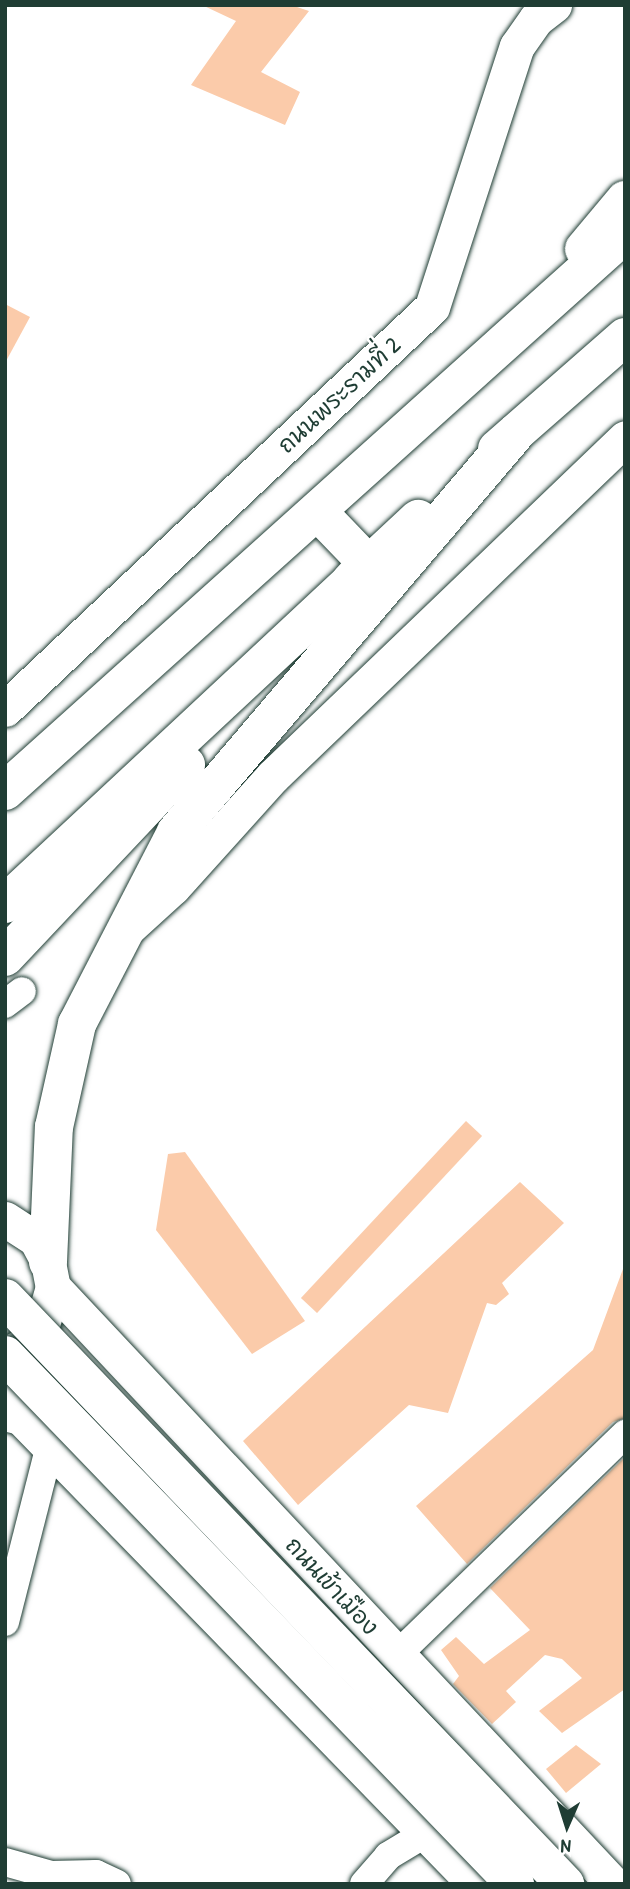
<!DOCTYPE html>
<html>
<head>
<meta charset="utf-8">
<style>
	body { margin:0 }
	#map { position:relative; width:630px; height:1889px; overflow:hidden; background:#fff; font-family:"Patrick Hand","Playpen Sans Thai",sans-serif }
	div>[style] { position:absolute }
	.building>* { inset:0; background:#fbcbaa; transform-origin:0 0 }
	.roads { filter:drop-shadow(0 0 2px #1f3d34) drop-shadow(0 0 2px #1f3d34) }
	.minor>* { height:28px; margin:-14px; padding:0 14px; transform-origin:14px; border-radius:14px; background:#fff }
	.major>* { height:35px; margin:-17.5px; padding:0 17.5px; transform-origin:17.5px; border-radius:17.5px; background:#fff }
	.highway>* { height:38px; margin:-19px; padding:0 19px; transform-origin:19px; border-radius:19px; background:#fff }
	.bridges { filter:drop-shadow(0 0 2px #1f3d34) drop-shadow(0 0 2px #1f3d34) }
	.highway-bridge>* { height:38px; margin:-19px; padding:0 19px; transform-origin:19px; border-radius:19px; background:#fff }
	span { translate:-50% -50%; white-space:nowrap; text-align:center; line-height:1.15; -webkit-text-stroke:5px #fff; paint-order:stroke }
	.street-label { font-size:23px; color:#1f3d34 }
	.frame { position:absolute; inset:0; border:7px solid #1f3d34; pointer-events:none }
	.north { position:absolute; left:532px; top:1791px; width:70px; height:70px; -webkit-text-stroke:5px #fff; paint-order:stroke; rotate:183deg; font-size:19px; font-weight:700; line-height:28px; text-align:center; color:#1f3d34 }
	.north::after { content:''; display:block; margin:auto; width:24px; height:32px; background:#1f3d34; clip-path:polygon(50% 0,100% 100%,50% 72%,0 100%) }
</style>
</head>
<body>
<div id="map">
	<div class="building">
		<div style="clip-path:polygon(202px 5px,291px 5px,309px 11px,261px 72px,300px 92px,285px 125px,191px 85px,236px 21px)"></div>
		<div style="clip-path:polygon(5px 304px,30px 317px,5px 363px)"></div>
		<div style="left:466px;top:1121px;width:22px;height:242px;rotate:43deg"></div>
		<div style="clip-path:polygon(185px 1152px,305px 1321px,252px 1354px,156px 1230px,168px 1154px)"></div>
		<div style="clip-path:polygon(520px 1182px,564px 1223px,502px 1283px,509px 1294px,496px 1305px,487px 1303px,448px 1413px,409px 1405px,298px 1505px,243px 1441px)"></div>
		<div style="clip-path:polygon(623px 1269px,625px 1418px,613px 1422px,467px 1564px,416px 1506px,593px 1350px)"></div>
		<div style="clip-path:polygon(625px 1457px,625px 1689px,562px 1733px,539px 1711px,582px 1678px,562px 1659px,545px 1655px,506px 1691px,516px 1702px,492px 1724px,453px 1684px,459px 1676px,441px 1650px,456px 1637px,484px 1664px,530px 1630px,490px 1588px)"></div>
		<div style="clip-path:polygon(576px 1745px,601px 1764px,566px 1793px,546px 1769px)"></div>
	</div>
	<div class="roads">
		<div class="minor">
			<div style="left:5px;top:1004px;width:21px;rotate:-37deg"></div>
			<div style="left:5px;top:1622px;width:182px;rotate:-75.7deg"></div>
			<div style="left:397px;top:1655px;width:318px;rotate:-44.1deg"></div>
			<div style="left:5px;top:1862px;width:48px;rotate:15.8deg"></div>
			<div style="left:51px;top:1875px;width:45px;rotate:-1.3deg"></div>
			<div style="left:96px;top:1874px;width:23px;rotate:25deg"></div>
			<div style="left:364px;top:1884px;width:37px;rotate:-49deg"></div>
			<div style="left:388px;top:1856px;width:47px;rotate:-31deg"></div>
		</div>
		<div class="major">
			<div style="left:5px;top:709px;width:586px;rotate:-43.27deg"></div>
			<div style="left:432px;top:307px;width:274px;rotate:-72deg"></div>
			<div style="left:517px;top:46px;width:33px;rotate:-55deg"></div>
			<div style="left:536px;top:19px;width:23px;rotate:-38deg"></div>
			<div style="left:129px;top:927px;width:59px;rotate:-42.3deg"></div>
			<div style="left:173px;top:887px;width:149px;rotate:-48deg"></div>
			<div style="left:273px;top:776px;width:488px;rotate:-43.8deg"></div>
			<div style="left:5px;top:1219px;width:37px;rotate:33deg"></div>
			<div style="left:36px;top:1239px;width:26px;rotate:62deg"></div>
			<div style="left:48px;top:1262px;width:25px;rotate:79deg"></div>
			<div style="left:53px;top:1287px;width:43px;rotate:106.3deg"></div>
			<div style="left:41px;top:1328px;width:22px;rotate:133deg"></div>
			<div style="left:26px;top:1344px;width:24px;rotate:152deg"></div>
			<div style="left:53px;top:1287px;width:819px;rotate:46.83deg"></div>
			<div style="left:5px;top:1401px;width:674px;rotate:45.78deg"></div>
		</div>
		<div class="highway">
			<div style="left:584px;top:249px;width:64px;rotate:-50.1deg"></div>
			<div style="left:497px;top:449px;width:170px;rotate:-41.2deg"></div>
			<div style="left:318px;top:512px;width:71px;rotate:46.1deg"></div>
			<div style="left:367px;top:563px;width:25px;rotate:132deg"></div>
			<div style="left:5px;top:791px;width:833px;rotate:-41.94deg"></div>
			<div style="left:5px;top:904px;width:565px;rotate:-42.99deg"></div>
			<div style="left:5px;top:957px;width:264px;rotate:-46.7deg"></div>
			<div style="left:48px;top:1262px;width:135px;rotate:-87.5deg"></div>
			<div style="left:54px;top:1127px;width:106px;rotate:-77.4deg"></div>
			<div style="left:77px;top:1024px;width:216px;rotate:-62.7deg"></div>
			<div style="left:176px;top:832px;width:524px;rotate:-49.56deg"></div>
			<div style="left:5px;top:1412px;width:16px;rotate:14deg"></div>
		</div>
	</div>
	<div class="bridges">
		<div class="highway-bridge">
			<div style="left:5px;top:1298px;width:811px;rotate:46.3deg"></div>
			<div style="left:5px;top:1355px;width:735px;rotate:46.05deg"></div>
		</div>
	</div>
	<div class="street-label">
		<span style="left:339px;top:395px;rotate:-43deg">ถนนพระรามที่ 2</span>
		<span style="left:332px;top:1586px;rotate:47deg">ถนนเข้าเมือง</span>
	</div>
	<div class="frame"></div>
	<div class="north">N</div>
</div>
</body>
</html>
